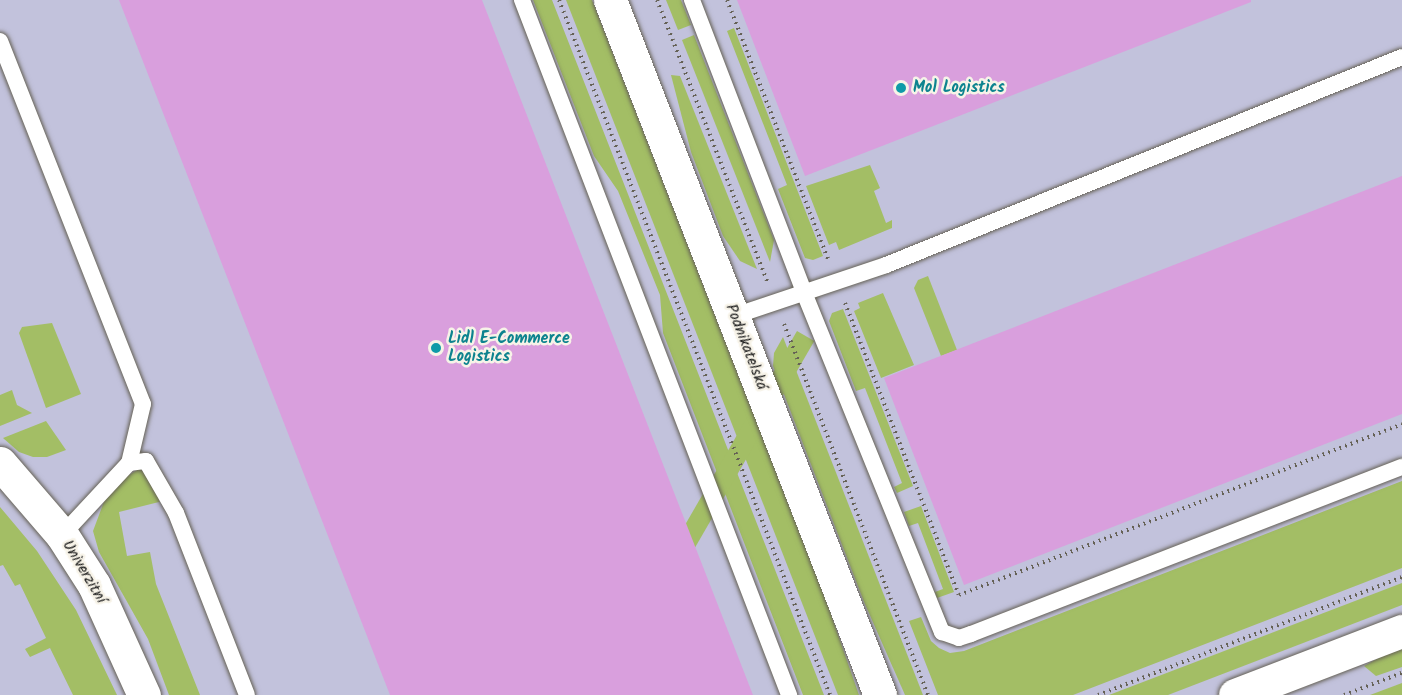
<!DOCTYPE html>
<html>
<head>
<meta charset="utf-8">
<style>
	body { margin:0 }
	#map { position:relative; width:1402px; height:695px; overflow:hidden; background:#ede0c0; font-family:Kalam,sans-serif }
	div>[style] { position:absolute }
	.industrial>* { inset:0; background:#c2c2dc; transform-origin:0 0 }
	.green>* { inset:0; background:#a3be65; transform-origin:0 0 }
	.building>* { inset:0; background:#d99fdd }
	.path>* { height:4px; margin-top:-2px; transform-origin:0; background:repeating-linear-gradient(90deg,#656155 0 1.5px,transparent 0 6px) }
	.roads { filter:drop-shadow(0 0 2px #656155) drop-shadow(0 0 2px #656155) }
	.lane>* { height:16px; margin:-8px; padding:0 8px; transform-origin:8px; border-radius:8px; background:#fff }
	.street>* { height:33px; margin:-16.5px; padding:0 16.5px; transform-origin:16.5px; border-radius:16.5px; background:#fff }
	.dots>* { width:16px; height:16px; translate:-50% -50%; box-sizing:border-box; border:3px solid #f7f3e8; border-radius:50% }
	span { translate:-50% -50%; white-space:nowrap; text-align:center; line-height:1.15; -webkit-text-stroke:5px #f7f3e8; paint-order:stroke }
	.culture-label { font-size:16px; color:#0d838f; font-weight:700 }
	.left { translate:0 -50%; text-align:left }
	.street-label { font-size:16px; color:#1c1c1c }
</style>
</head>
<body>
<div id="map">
	<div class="industrial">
		<div style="left:0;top:0;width:1402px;height:695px"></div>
	</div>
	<div class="green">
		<div style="clip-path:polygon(533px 0,552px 0,824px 695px,803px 695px,663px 333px,660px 295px,618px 191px,594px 156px)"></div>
		<div style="clip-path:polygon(566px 0,592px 0,828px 606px,859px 695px,838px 695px)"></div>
		<div style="clip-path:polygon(666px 0,681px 0,691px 25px,678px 30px)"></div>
		<div style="clip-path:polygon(734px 28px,823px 256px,813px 260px,805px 258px,778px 189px,787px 185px,727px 31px)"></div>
		<div style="clip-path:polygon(694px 35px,774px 240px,770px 262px,682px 40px)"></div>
		<div style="clip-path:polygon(671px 75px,680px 76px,757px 269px,740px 261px,723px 236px,691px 152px)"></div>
		<div style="clip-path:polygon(870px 165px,880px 188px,874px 191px,886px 223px,892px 220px,892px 228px,839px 250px,836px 242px,829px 245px,806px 186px)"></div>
		<div style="clip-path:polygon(928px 276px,957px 350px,941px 356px,914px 288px,918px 280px)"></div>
		<div style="clip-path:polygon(883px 293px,914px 365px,881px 378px,854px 311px,860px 308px,858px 303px)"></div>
		<div style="clip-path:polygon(843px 309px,913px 486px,897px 493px,894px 487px,902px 483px,865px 388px,856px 391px,829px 321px,832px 313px)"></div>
		<div style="clip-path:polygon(52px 323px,81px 394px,46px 408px,19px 333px,22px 327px)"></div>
		<div style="left:797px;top:331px;width:20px;height:300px;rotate:30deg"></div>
		<div style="clip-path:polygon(783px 337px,923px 695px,905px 695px,864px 602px,773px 366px,774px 353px)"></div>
		<div style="clip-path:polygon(12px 390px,17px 405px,32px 413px,0 426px,0 395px)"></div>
		<div style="clip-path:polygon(46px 421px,66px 450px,47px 457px,33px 457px,19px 452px,3px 438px)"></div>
		<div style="clip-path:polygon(142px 467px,162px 495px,159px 502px,119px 512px,127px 556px,150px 552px,156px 584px,200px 695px,169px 695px,148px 639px,99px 552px,93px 531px,105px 499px,124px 478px)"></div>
		<div style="clip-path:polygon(1402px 481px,1402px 568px,1073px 695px,938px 695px,909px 621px,921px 617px,931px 641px,939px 648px,950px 653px,964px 651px)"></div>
		<div style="clip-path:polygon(921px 506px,954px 592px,937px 598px,935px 592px,943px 589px,918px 523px,909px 526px,904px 512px)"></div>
		<div style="clip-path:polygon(0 507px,37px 551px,76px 610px,117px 695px,73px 695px,50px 648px,30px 657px,25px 649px,46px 638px,20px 584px,15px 586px,3px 565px,0 566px)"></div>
		<div style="clip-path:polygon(1402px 583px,1402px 605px,1168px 695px,1109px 695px)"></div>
		<div style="clip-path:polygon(1402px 645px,1402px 667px,1376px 676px,1364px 666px)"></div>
		<div style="clip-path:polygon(1402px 683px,1402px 695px,1370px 695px)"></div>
	</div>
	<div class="building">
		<div style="clip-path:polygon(119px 0,482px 0,753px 695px,390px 695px)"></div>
		<div style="clip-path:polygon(737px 0,1251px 0,1251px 2px,805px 176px)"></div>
		<div style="clip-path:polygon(1402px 176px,1402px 414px,964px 585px,884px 378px)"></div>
	</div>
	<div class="path">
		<div style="left:559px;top:0;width:746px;rotate:68.7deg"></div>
		<div style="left:657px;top:0;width:302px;rotate:68.6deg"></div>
		<div style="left:727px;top:0;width:278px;rotate:68.7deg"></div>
		<div style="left:845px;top:303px;width:313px;rotate:68.7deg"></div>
		<div style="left:959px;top:595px;width:475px;rotate:-21.1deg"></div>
		<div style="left:784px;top:324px;width:398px;rotate:68.8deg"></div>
		<div style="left:1098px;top:695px;width:326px;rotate:-21.2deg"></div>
		<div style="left:1344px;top:695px;width:62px;rotate:-20.8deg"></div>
	</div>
	<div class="roads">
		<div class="lane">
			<div style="left:522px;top:0;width:745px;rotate:68.98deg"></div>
			<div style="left:692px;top:0;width:316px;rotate:69deg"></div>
			<div style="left:805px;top:295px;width:364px;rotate:67.9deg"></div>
			<div style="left:942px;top:632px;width:18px;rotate:19deg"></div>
			<div style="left:959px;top:638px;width:13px;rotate:-18deg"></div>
			<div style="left:971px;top:634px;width:462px;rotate:-21.2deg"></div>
			<div style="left:0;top:41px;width:390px;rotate:68.5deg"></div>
			<div style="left:143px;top:404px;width:61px;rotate:103.3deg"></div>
			<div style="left:129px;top:463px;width:98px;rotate:132.9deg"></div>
			<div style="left:734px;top:316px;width:160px;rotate:-18.5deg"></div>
			<div style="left:886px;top:265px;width:556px;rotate:-21.95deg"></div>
			<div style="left:129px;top:463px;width:17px;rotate:-7deg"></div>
			<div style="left:146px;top:461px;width:60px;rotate:60deg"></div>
			<div style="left:176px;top:513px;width:195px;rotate:68.7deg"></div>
		</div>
		<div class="street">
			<div style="left:610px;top:0;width:746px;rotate:68.77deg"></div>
			<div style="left:0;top:463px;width:95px;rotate:49.3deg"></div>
			<div style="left:62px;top:535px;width:59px;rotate:57.4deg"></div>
			<div style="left:94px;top:585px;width:121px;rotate:65.6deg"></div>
			<div style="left:1235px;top:695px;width:179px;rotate:-21deg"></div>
		</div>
	</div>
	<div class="dots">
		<div style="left:901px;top:88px;background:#0f9aa8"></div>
		<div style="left:436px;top:348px;background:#0f9aa8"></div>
	</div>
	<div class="culture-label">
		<span class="left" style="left:913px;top:88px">Mol Logistics</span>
		<span class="left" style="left:448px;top:348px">Lidl E-Commerce<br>Logistics</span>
	</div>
	<div class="street-label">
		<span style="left:746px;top:347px;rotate:69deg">Podnikatelská</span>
		<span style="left:84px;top:572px;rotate:59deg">Univerzitní</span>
	</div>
</div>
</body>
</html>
